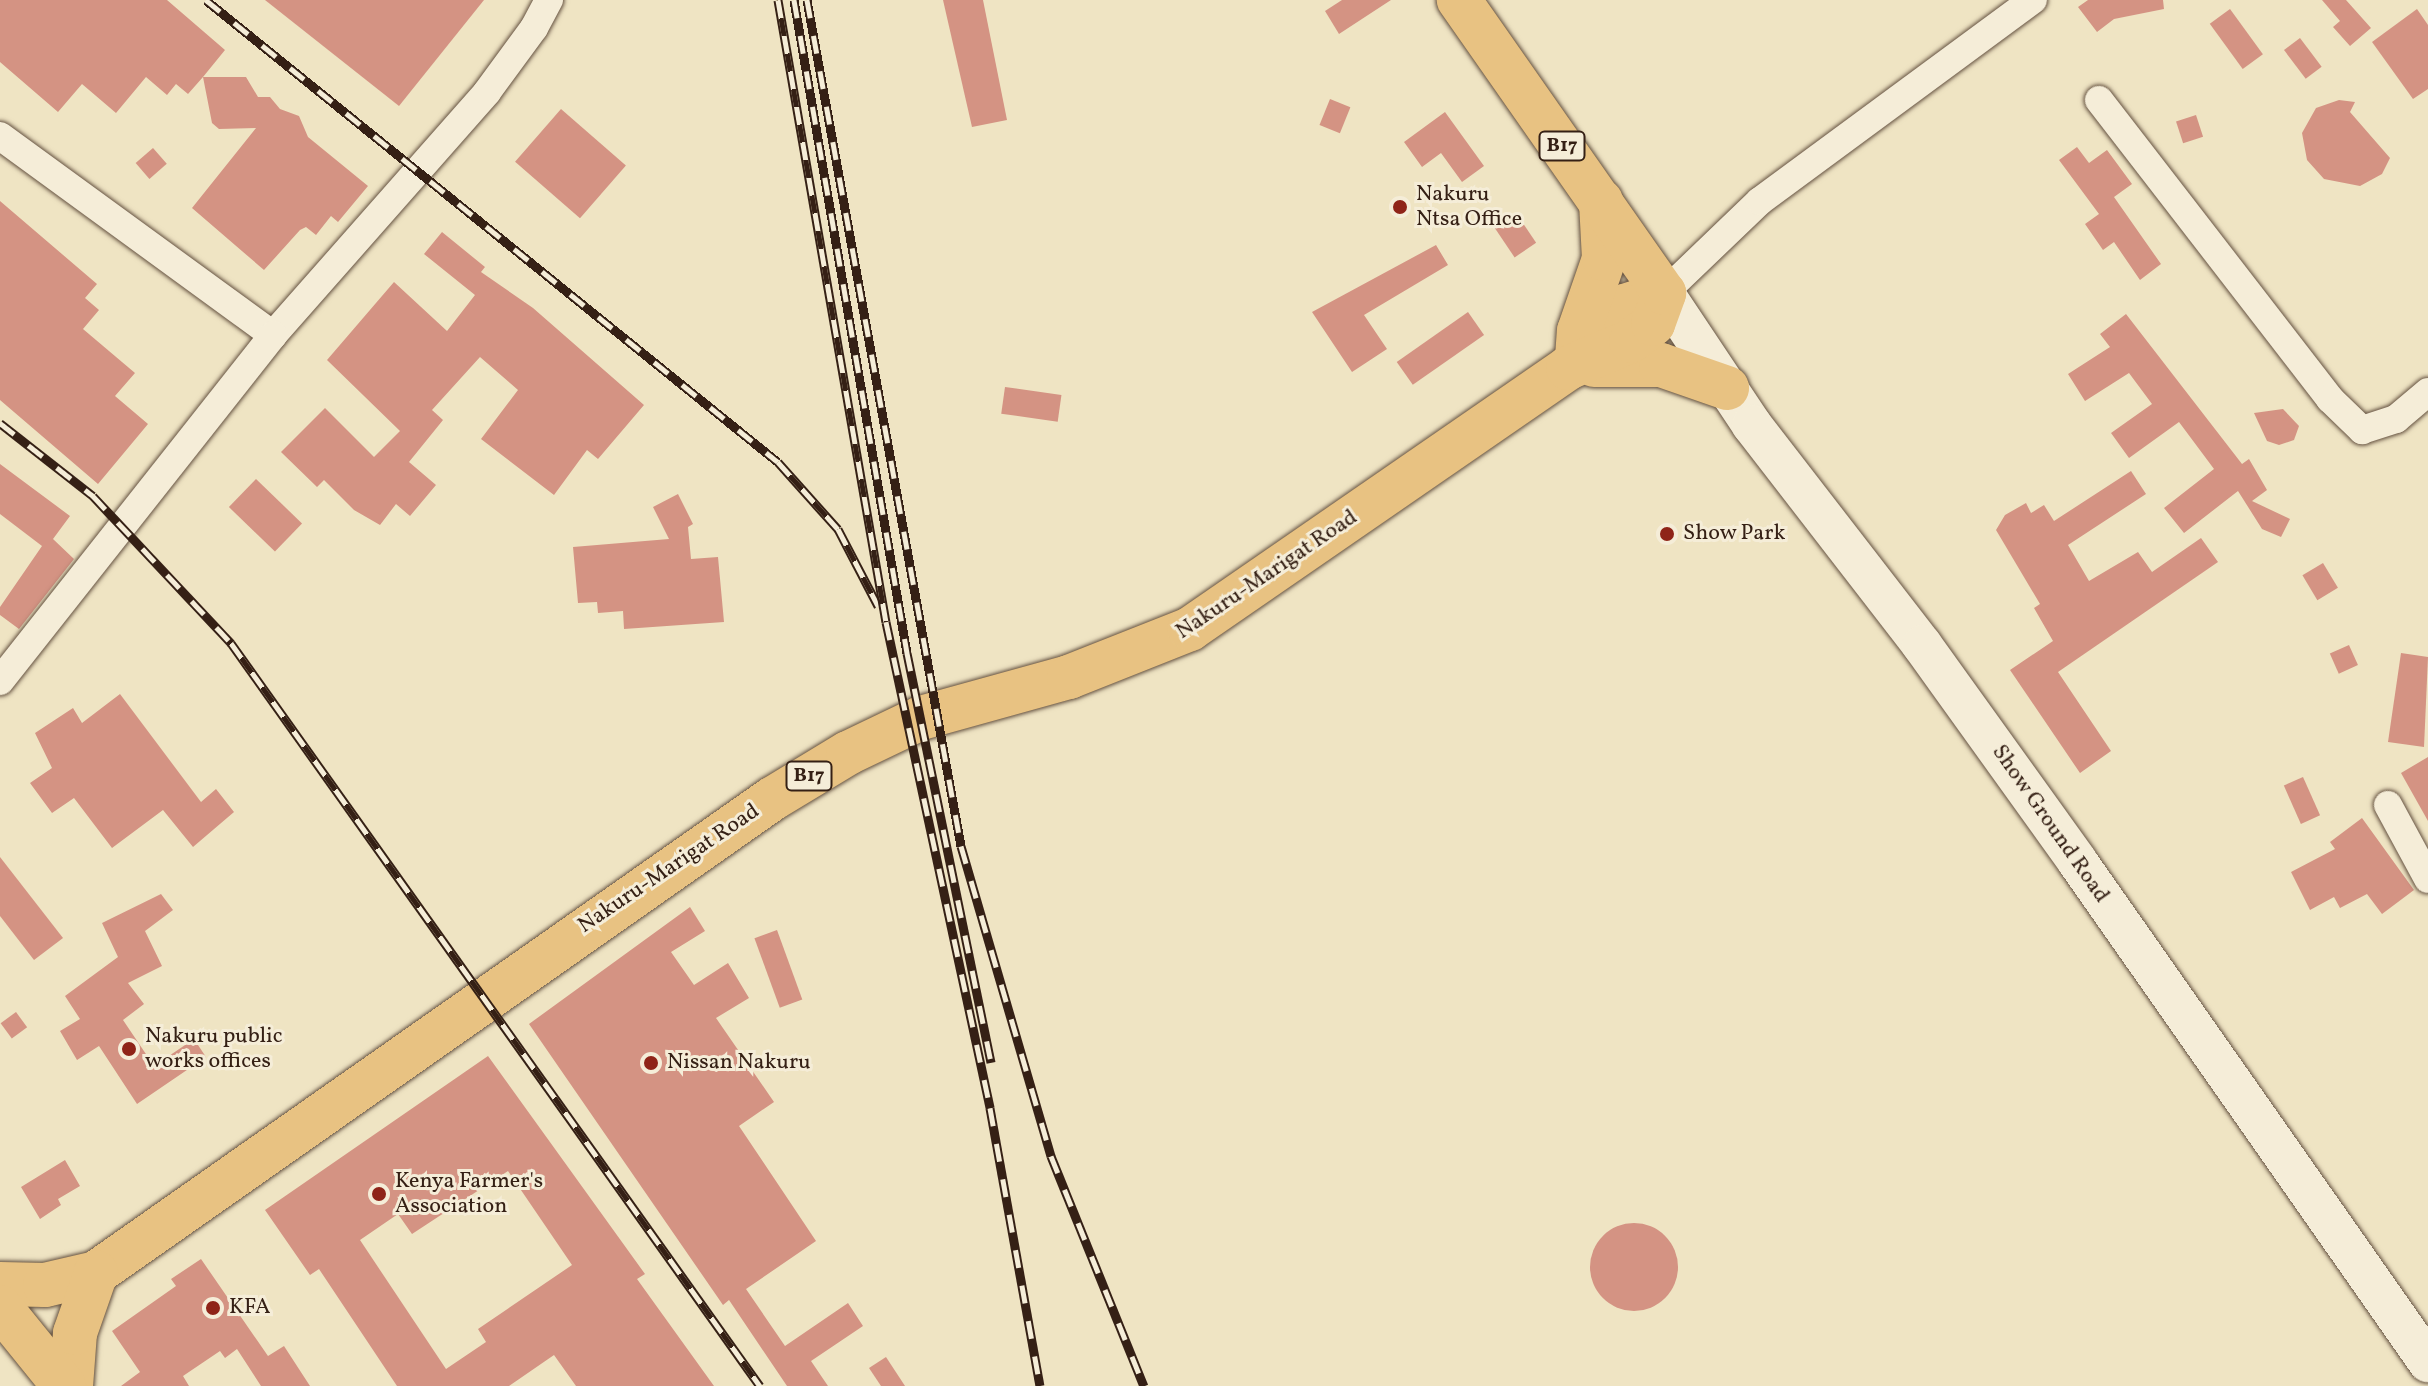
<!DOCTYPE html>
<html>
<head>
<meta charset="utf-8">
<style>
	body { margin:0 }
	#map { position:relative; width:2428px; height:1386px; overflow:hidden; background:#efe4c3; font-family:Vollkorn,serif }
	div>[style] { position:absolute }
	.building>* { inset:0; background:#d49383; transform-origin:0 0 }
	.round { border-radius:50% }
	.roads { filter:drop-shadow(0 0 2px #645140) drop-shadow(0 0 2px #645140) }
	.minor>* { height:28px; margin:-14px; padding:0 14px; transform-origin:14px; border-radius:14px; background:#f5edd8 }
	.secondary>* { height:40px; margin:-20px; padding:0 20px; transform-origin:20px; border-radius:20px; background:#f5edd8 }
	.primary>* { height:44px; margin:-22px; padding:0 22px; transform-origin:22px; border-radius:22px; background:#e8c282 }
	.trunk>* { height:44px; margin:-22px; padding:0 22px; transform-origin:22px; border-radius:22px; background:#e8c282 }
	.rail>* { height:9px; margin-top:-4.5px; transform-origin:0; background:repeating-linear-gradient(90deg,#f5edd8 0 18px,#352015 0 36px); box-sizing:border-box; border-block:2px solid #352015 }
	.dots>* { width:22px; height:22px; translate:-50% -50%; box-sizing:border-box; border:4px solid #f5edd8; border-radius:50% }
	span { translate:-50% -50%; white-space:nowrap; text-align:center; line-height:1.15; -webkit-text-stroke:6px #f5edd8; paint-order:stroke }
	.shield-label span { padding:2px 6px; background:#f5edd8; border:2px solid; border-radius:6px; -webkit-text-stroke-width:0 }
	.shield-label { font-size:20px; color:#352015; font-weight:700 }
	.poi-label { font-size:22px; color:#352015 }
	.left { translate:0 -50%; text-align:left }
	.street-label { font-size:22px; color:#352015 }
</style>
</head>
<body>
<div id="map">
	<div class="building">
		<div style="clip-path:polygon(0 0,167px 0,225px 50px,203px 77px,246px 77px,258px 97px,270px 97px,280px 109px,299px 116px,308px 137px,368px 186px,338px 222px,331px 216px,316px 235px,306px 227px,300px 230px,264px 270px,192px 208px,256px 128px,219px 129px,212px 123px,203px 77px,188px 94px,176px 84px,167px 95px,146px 77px,116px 113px,82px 84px,58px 112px,0 62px)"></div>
		<div style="clip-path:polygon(265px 0,484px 0,399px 106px)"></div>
		<div style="clip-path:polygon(943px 0,983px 0,1007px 120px,972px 127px)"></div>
		<div style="clip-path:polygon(1342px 0,1391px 0,1339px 34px,1325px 11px)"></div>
		<div style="clip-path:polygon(2088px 0,2163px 0,2164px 9px,2114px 19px,2097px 32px,2078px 7px)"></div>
		<div style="clip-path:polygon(2322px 0,2346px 0,2371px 28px,2350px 46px,2333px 27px,2340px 21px)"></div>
		<div style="left:2230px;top:9px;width:56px;height:25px;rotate:54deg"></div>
		<div style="clip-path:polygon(2417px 9px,2428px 25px,2428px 89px,2413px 99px,2372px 42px)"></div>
		<div style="left:2300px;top:38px;width:36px;height:20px;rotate:53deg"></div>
		<div style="left:1330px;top:99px;width:22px;height:28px;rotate:22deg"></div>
		<div style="clip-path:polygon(2339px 100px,2355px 102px,2350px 112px,2390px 158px,2382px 174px,2360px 186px,2324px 179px,2307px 160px,2302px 133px,2316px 108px)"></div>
		<div style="left:561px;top:109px;width:86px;height:70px;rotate:41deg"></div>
		<div style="clip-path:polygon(1445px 112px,1484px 166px,1462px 182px,1441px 153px,1422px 167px,1404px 142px)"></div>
		<div style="left:2196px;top:115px;width:23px;height:21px;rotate:72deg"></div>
		<div style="clip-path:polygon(2077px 147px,2089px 163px,2107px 150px,2132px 184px,2114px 197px,2161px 264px,2140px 280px,2114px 242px,2103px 250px,2085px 224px,2099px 214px,2059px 160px)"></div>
		<div style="left:153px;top:148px;width:21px;height:23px;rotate:49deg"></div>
		<div style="clip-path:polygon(0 201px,97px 284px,85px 298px,99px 310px,83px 329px,135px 373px,115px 396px,148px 424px,98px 484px,0 400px)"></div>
		<div style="left:1516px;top:213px;width:36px;height:26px;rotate:56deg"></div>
		<div style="clip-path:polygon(442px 232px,485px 267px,481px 272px,533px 308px,644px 405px,598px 459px,587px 450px,554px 495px,481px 439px,518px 390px,480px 357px,432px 410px,443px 420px,409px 462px,436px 485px,410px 516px,396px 504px,380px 525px,354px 510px,324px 480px,317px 487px,281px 452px,325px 408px,374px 457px,400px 431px,327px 360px,394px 282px,447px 331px,475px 295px,424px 254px)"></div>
		<div style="clip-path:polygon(1436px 245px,1448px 265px,1364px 315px,1387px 349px,1352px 372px,1312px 312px)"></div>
		<div style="left:1468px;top:312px;width:28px;height:87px;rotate:55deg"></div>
		<div style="clip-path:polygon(2126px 314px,2242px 464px,2249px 459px,2267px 490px,2252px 501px,2290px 519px,2281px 537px,2262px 529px,2238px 491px,2184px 533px,2164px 508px,2214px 469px,2179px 422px,2129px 458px,2111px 433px,2152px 404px,2129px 373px,2085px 401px,2068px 374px,2110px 347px,2100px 334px)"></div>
		<div style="left:1005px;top:387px;width:57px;height:27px;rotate:8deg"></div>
		<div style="clip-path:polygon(2283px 409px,2299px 426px,2294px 440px,2279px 445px,2267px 441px,2254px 413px)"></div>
		<div style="clip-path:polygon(0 464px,70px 516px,53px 539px,74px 559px,19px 629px,0 615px,0 607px,42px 546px,0 514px)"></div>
		<div style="clip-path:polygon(2131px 471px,2146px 494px,2068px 545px,2089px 581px,2138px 552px,2152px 572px,2201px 538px,2218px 562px,2058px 672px,2111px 751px,2080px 773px,2010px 670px,2053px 641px,2034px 608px,2040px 604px,1996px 530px,2005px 515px,2026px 503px,2031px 513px,2044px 505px,2054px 521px)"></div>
		<div style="left:256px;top:479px;width:64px;height:39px;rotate:44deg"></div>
		<div style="clip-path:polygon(678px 494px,693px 524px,688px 527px,691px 559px,718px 557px,724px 622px,624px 629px,623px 611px,598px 613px,597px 602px,578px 603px,573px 547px,669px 539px,653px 507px)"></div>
		<div style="left:2323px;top:563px;width:29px;height:24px;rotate:59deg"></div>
		<div style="left:2349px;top:645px;width:22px;height:21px;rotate:66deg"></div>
		<div style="clip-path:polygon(2401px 653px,2428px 657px,2424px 747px,2388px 742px)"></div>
		<div style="clip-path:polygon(120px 694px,201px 802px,216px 789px,234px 812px,193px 847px,163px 810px,112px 848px,74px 798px,52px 813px,30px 783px,52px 768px,35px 733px,73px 708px,82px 723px)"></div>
		<div style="clip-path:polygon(2428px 757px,2428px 821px,2401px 773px)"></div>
		<div style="left:2303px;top:777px;width:42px;height:21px;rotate:66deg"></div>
		<div style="clip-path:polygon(2362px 818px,2414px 890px,2382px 914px,2367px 894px,2340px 908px,2334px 897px,2310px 910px,2291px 872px,2335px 849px,2330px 842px)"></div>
		<div style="clip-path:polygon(0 857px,63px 938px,34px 960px,0 916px)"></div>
		<div style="clip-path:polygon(161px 894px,173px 910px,145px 931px,162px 966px,128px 983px,144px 1004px,123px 1020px,154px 1066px,194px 1039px,206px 1057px,137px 1104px,99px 1046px,77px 1060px,60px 1031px,80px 1019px,65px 996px,118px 957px,102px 923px)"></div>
		<div style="clip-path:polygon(690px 907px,705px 931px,671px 952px,694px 985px,728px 963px,749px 998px,716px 1018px,774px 1102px,739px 1126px,816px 1241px,746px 1289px,785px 1346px,848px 1303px,863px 1326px,811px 1361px,828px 1386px,787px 1386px,729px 1300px,723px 1305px,529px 1024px)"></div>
		<div style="left:777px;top:930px;width:74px;height:24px;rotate:70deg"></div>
		<div style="left:16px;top:1012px;width:19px;height:19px;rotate:54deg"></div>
		<div style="clip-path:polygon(evenodd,488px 1056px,645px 1274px,637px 1279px,714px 1386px,576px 1386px,554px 1355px,509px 1386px,397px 1386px,319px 1269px,310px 1275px,265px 1210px,488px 1056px,508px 1171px,572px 1265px,478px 1329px,486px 1342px,446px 1369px,360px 1240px,398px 1214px,412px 1234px,508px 1171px)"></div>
		<div style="clip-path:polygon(65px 1160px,80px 1186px,58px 1199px,61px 1205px,40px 1219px,21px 1187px)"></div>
		<div class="round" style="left:1590px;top:1223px;width:88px;height:88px"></div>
		<div style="clip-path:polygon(201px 1259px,268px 1356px,284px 1346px,310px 1386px,261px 1386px,237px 1349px,225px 1358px,220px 1351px,183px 1376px,189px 1386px,121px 1386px,140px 1372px,112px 1331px,176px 1286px,171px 1279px)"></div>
		<div style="clip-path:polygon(886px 1357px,905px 1386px,881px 1386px,869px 1368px)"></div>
	</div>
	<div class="roads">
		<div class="minor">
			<div style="left:2099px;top:100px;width:378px;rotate:52.3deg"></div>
			<div style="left:2330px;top:399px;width:45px;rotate:44.1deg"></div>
			<div style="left:2362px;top:430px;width:36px;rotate:-18deg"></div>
			<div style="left:2396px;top:419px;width:42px;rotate:-40.2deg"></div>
			<div style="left:0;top:136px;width:338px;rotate:36.1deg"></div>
			<div style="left:273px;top:335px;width:324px;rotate:-48.6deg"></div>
			<div style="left:487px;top:92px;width:79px;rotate:-53.7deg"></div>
			<div style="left:534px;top:28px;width:32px;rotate:-62deg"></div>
			<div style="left:1664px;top:293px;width:133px;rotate:-43.8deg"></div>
			<div style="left:1760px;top:201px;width:339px;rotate:-36.4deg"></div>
			<div style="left:0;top:681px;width:441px;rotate:-51.7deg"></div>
			<div style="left:2388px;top:805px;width:84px;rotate:61.6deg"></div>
		</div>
		<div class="secondary">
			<div style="left:1664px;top:293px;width:159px;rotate:56.3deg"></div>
			<div style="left:1752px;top:425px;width:278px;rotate:52.3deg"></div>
			<div style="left:1922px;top:645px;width:266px;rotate:54.3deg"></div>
			<div style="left:2077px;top:861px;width:612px;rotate:54.98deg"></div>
		</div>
		<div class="primary">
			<div style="left:1581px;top:354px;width:65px;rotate:-47.5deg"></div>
			<div style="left:1625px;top:306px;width:41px;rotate:-18.4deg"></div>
			<div style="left:1577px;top:358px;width:27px;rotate:-86deg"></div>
			<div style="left:1579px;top:331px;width:76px;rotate:-70.9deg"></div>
			<div style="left:1604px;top:259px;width:58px;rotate:-93deg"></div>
			<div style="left:1594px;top:365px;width:67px"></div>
			<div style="left:1661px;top:365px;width:70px;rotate:19.2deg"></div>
			<div style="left:0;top:1284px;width:45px;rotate:1.3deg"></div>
			<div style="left:45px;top:1285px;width:52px;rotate:-13.2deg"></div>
			<div style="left:96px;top:1273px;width:826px;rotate:-35.04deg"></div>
			<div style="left:772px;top:799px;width:89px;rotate:-31.2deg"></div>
			<div style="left:848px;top:753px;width:81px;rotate:-25.6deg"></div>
			<div style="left:921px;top:718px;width:154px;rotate:-15.5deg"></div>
			<div style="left:1069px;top:677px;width:130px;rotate:-21.6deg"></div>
			<div style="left:1190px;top:629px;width:459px;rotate:-34.6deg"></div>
			<div style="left:1568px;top:368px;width:69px;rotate:-23.2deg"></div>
			<div style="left:1631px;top:341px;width:28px;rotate:-38deg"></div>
			<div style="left:1653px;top:324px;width:33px;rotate:-70deg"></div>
			<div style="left:1664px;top:293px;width:358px;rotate:-125deg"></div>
			<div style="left:71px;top:1386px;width:53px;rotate:-85.7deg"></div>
			<div style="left:75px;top:1333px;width:64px;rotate:-70.7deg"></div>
		</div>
		<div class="trunk">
			<div style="left:0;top:1307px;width:102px;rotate:51deg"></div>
		</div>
	</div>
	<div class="rail">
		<div style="left:206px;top:0;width:735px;rotate:38.93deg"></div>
		<div style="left:778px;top:462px;width:90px;rotate:48.2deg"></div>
		<div style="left:838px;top:529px;width:87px;rotate:62.5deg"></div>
		<div style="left:778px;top:0;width:631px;rotate:80.15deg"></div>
		<div style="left:886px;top:622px;width:497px;rotate:77.9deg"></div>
		<div style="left:990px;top:1108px;width:282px;rotate:79.8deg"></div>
		<div style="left:794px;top:0;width:663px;rotate:80.18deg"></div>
		<div style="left:907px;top:653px;width:418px;rotate:78.4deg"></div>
		<div style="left:807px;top:0;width:860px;rotate:79.68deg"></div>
		<div style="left:961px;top:846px;width:323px;rotate:73.8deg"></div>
		<div style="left:1051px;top:1156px;width:248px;rotate:68deg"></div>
		<div style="left:0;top:423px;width:118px;rotate:38.1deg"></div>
		<div style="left:93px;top:496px;width:202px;rotate:46.8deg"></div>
		<div style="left:231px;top:643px;width:912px;rotate:54.55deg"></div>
	</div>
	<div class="dots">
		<div style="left:1400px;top:207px;background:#8f2418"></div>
		<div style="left:1667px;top:534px;background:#8f2418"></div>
		<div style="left:129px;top:1049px;background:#8f2418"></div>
		<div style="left:651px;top:1063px;background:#8f2418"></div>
		<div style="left:379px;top:1194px;background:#8f2418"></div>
		<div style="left:213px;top:1308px;background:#8f2418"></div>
	</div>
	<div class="shield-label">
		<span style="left:1562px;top:146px">B17</span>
		<span style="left:809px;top:776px">B17</span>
	</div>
	<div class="poi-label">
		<span class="left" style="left:1416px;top:207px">Nakuru<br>Ntsa Office</span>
		<span class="left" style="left:1683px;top:534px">Show Park</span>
		<span class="left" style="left:145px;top:1049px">Nakuru public<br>works offices</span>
		<span class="left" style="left:667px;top:1063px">Nissan Nakuru</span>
		<span class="left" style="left:395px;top:1194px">Kenya Farmer's<br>Association</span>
		<span class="left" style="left:229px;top:1308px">KFA</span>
	</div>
	<div class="street-label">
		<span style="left:1267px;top:575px;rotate:-34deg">Nakuru-Marigat Road</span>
		<span style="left:2050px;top:824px;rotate:55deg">Show Ground Road</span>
		<span style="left:669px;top:869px;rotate:-34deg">Nakuru-Marigat Road</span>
	</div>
</div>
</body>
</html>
